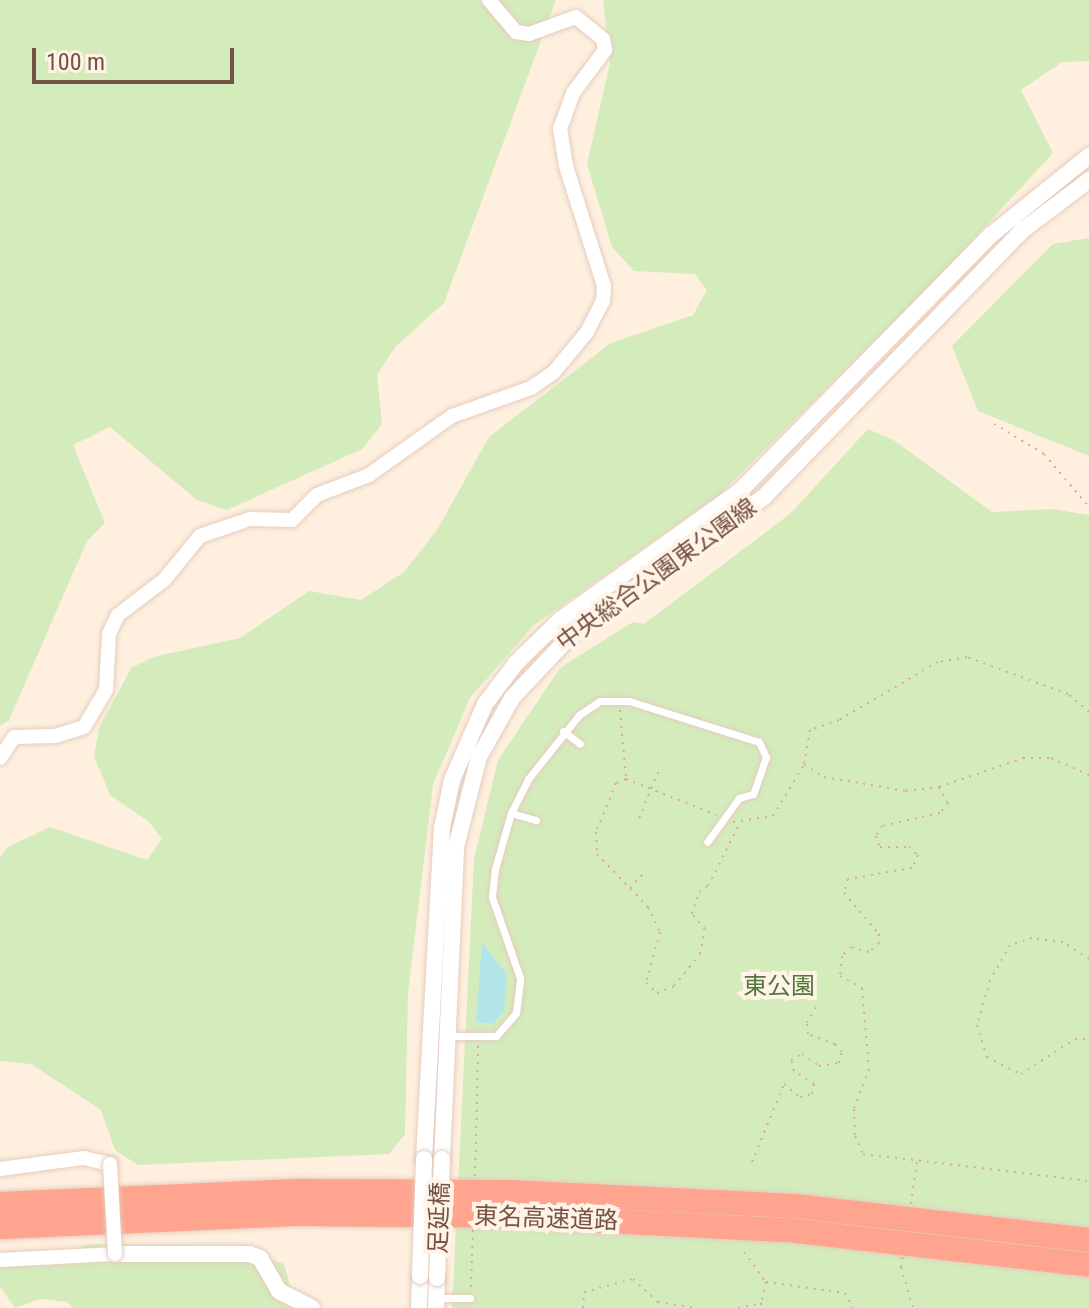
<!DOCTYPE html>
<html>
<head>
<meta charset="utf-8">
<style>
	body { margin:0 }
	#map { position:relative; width:1089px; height:1308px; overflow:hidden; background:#feefdf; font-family:"Roboto Condensed","Noto Sans JP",sans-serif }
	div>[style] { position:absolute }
	.green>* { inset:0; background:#d4ecbc }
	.water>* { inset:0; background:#b2e5e9 }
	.path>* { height:2px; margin-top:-1px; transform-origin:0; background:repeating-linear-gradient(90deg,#daac97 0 2px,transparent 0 8px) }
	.roads { filter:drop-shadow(0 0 2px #e5ccbd) drop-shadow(0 0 2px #e5ccbd) }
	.service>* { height:7px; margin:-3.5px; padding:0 3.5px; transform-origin:3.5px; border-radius:3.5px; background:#fff }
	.minor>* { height:14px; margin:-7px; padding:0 7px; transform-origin:7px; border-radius:7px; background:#fff }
	.tertiary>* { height:16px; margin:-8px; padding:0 8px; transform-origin:8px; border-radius:8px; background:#fff }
	.motorway>* { height:24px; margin:-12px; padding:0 12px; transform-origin:12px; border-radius:12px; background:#fea48f }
	.path-bridge>* { height:2px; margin-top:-1px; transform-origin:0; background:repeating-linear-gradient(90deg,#daac97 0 2px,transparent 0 8px) }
	.bridges { filter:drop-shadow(0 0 2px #e5ccbd) drop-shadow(0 0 2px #e5ccbd) }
	.minor-bridge>* { height:14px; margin:-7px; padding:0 7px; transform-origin:7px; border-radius:7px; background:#fff }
	.tertiary-bridge>* { height:16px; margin:-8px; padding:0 8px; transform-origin:8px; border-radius:8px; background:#fff }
	span { translate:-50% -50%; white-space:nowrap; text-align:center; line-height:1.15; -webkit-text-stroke:8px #fff4e7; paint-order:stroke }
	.street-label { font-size:24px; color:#765245 }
	.park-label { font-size:24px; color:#517739 }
	.scale { position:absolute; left:32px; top:48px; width:202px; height:36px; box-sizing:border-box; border:4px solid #765245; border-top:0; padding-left:10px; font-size:24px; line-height:28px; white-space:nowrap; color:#765245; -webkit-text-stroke:6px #fff4e7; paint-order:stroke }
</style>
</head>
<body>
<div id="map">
	<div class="green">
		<div style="clip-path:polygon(0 0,556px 0,444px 303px,396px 346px,377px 375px,382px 424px,362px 449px,227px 510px,197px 500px,110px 427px,73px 445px,105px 523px,87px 541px,9px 720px,0 726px)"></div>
		<div style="clip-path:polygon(603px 0,1089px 0,1089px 61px,1062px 62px,1021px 90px,1053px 153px,929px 287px,719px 495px,534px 625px,470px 698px,433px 785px,408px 993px,405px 1134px,389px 1154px,138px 1165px,115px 1150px,101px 1110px,31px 1064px,0 1061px,0 858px,6px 848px,50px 827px,147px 860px,162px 839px,149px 822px,110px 795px,94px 756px,99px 728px,131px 668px,153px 657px,240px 638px,309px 591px,361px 600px,404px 572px,437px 530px,489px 437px,611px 343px,693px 315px,707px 290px,695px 274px,634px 271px,612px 247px,587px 164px,610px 63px)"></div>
		<div style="clip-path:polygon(1089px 238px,1089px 456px,978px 411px,952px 346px,1053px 244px)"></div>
		<div style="clip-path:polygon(868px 429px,895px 441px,992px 512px,1053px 509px,1089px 515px,1089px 1308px,452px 1308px,474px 859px,498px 760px,560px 668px,633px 622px,644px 624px,791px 513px)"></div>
		<div style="clip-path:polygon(88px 1244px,237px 1247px,284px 1264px,296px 1308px,72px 1308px,68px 1302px,40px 1299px,15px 1308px,0 1287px,0 1264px,54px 1265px,57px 1257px)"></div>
	</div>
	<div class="water">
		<div style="clip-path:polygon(482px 943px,507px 974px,504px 1011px,493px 1024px,476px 1022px)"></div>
	</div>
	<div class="path">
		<div style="left:994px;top:424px;width:58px;rotate:31deg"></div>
		<div style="left:1044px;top:454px;width:70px;rotate:49.7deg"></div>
		<div style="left:620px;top:710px;width:69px;rotate:85deg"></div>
		<div style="left:626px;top:779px;width:97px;rotate:21.8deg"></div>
		<div style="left:1089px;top:712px;width:28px;rotate:-139deg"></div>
		<div style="left:1068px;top:694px;width:108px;rotate:-159.9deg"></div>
		<div style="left:967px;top:657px;width:29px;rotate:170deg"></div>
		<div style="left:938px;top:662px;width:115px;rotate:149.6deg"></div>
		<div style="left:839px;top:720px;width:31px;rotate:161deg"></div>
		<div style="left:810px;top:730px;width:36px;rotate:100deg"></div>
		<div style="left:804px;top:765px;width:23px;rotate:31deg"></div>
		<div style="left:824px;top:777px;width:83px;rotate:9.7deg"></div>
		<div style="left:906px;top:791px;width:33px;rotate:-7deg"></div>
		<div style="left:939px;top:787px;width:89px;rotate:-19deg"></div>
		<div style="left:1023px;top:758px;width:28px"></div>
		<div style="left:1051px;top:758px;width:42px;rotate:24.1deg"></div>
		<div style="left:626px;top:779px;width:11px;rotate:158deg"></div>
		<div style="left:616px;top:783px;width:53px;rotate:112.2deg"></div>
		<div style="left:596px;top:832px;width:22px;rotate:87deg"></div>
		<div style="left:597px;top:854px;width:74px;rotate:46.1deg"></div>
		<div style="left:648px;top:907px;width:28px;rotate:64deg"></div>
		<div style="left:660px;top:932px;width:53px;rotate:105.4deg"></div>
		<div style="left:646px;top:983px;width:15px;rotate:42deg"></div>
		<div style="left:657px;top:993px;width:18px;rotate:-22deg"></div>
		<div style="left:674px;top:986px;width:41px;rotate:-50.9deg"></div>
		<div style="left:700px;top:954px;width:25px;rotate:-79deg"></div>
		<div style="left:705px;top:929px;width:20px;rotate:-131deg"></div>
		<div style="left:692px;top:914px;width:23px;rotate:-72deg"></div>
		<div style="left:699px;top:892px;width:11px;rotate:-34deg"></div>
		<div style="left:708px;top:886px;width:68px;rotate:-63.1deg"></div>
		<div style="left:939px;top:787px;width:18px;rotate:61deg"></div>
		<div style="left:948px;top:803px;width:13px;rotate:129deg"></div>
		<div style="left:940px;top:813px;width:59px;rotate:167.4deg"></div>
		<div style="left:882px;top:826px;width:12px;rotate:121deg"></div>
		<div style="left:876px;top:836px;width:12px;rotate:70deg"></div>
		<div style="left:880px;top:847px;width:29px"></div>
		<div style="left:909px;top:847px;width:12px;rotate:42deg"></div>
		<div style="left:918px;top:855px;width:14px;rotate:115deg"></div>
		<div style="left:912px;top:868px;width:65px;rotate:170.2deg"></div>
		<div style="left:848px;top:879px;width:15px;rotate:106deg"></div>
		<div style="left:844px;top:893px;width:54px;rotate:49.5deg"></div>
		<div style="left:879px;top:934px;width:9px;rotate:90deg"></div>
		<div style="left:879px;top:943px;width:13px;rotate:138deg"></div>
		<div style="left:869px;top:952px;width:19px;rotate:-164deg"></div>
		<div style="left:851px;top:947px;width:13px;rotate:135deg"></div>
		<div style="left:842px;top:956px;width:20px;rotate:96deg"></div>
		<div style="left:840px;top:976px;width:25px;rotate:29deg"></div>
		<div style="left:862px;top:988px;width:81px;rotate:85.1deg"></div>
		<div style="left:869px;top:1069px;width:43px;rotate:110.6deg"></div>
		<div style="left:854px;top:1109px;width:27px;rotate:88deg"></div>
		<div style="left:855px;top:1136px;width:20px;rotate:66deg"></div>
		<div style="left:863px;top:1154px;width:228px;rotate:6.8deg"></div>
		<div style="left:639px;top:818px;width:50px;rotate:-67.6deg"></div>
		<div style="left:733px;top:822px;width:40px;rotate:-8.5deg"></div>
		<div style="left:773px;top:816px;width:60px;rotate:-58.7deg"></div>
		<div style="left:630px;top:888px;width:22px;rotate:-47deg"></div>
		<div style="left:1089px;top:959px;width:31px;rotate:-147deg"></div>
		<div style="left:1063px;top:942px;width:31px;rotate:-173deg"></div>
		<div style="left:1032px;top:938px;width:23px;rotate:162deg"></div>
		<div style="left:1010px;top:945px;width:40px;rotate:119.7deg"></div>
		<div style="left:990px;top:980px;width:47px;rotate:106.1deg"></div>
		<div style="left:977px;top:1025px;width:34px;rotate:73deg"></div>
		<div style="left:987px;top:1057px;width:38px;rotate:27deg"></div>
		<div style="left:1021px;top:1074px;width:64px;rotate:-32.9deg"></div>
		<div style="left:1075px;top:1039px;width:14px"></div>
		<div style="left:476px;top:1144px;width:98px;rotate:-88.8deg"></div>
		<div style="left:752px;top:1162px;width:84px;rotate:-67.7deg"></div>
		<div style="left:784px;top:1084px;width:21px;rotate:39deg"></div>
		<div style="left:800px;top:1097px;width:12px;rotate:-14deg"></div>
		<div style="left:812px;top:1094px;width:10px;rotate:-79deg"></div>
		<div style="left:814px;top:1084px;width:24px;rotate:-147deg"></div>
		<div style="left:794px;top:1071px;width:11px;rotate:-105deg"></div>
		<div style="left:791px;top:1060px;width:13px;rotate:-29deg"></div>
		<div style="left:802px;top:1054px;width:21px;rotate:35deg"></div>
		<div style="left:819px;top:1066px;width:20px;rotate:-9deg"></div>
		<div style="left:839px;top:1063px;width:11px;rotate:-75deg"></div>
		<div style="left:842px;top:1052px;width:11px;rotate:-131deg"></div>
		<div style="left:835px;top:1044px;width:29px;rotate:-160deg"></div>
		<div style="left:808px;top:1034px;width:11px;rotate:-95deg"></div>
		<div style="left:807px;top:1023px;width:20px;rotate:-60deg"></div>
		<div style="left:744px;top:1252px;width:37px;rotate:54deg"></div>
		<div style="left:766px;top:1282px;width:22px;rotate:103deg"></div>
		<div style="left:901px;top:1267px;width:43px;rotate:73.7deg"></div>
		<div style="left:766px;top:1282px;width:80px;rotate:7.9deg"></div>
		<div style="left:845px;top:1293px;width:17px;rotate:62deg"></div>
		<div style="left:471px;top:1287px;width:31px;rotate:-88deg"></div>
		<div style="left:583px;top:1308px;width:16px;rotate:-86deg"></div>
		<div style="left:584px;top:1292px;width:51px;rotate:-14.9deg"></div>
		<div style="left:633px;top:1279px;width:34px;rotate:43deg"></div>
		<div style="left:658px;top:1302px;width:36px;rotate:9deg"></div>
		<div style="left:738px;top:1308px;width:24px;rotate:-12deg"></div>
		<div style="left:761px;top:1303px;width:5px;rotate:90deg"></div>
	</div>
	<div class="roads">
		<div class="service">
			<div style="left:563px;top:731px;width:21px;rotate:37deg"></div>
			<div style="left:511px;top:813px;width:26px;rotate:16deg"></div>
			<div style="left:450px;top:1036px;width:46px"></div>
			<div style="left:496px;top:1036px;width:30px;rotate:-49deg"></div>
			<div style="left:516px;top:1013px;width:35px;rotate:-83deg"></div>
			<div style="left:520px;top:978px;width:86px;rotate:-109.1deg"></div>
			<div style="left:492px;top:897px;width:28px;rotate:-84deg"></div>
			<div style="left:495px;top:869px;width:58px;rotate:-74.1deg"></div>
			<div style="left:511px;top:813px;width:38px;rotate:-63deg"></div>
			<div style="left:528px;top:779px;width:82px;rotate:-51.4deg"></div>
			<div style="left:579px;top:715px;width:25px;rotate:-34deg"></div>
			<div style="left:600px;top:701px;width:29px"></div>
			<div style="left:629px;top:701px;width:136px;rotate:17.5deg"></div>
			<div style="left:759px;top:742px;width:17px;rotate:65deg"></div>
			<div style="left:766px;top:757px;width:39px;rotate:109deg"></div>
			<div style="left:753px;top:794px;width:15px;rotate:164deg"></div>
			<div style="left:739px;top:798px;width:54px;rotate:126deg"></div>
			<div style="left:436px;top:1298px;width:34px"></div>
		</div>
		<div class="minor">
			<div style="left:0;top:758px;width:25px;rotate:-56deg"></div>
			<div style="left:14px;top:737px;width:41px;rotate:-1.4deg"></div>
			<div style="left:55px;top:736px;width:30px;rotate:-17deg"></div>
			<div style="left:84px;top:727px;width:43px;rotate:-59.3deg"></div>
			<div style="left:106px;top:690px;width:56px;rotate:-86.9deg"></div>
			<div style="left:109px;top:634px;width:21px;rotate:-65deg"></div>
			<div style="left:118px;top:615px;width:58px;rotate:-37.3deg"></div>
			<div style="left:164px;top:580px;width:57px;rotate:-50.7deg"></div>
			<div style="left:200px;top:536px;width:53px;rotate:-18.8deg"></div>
			<div style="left:250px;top:519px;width:42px;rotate:1.4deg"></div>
			<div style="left:292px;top:520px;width:35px;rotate:-45deg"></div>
			<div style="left:317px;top:495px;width:56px;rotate:-21deg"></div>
			<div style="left:369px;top:475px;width:102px;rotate:-35.4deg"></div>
			<div style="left:452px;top:416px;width:84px;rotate:-19.5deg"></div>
			<div style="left:531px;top:388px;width:28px;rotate:-35deg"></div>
			<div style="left:554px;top:372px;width:52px;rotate:-50.5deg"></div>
			<div style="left:587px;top:332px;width:35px;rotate:-63deg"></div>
			<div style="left:603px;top:301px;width:15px;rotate:-86deg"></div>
			<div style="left:604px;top:286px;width:126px;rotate:-107.6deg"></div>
			<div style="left:566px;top:166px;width:37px;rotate:-99deg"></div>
			<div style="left:560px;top:129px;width:38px;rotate:-70deg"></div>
			<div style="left:573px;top:93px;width:54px;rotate:-53.3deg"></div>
			<div style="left:605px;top:50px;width:11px;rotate:-100deg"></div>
			<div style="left:603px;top:39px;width:35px;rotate:-141deg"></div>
			<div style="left:576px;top:17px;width:50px;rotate:160.1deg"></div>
			<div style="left:529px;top:34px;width:13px;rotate:-171deg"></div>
			<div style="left:516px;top:32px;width:42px;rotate:-130.2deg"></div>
			<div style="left:0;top:1169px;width:85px;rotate:-7.5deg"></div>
			<div style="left:84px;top:1158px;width:27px;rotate:13deg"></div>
			<div style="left:0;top:1260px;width:115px;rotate:-3deg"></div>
		</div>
		<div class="tertiary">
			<div style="left:424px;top:1159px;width:331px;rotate:-86.9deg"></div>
			<div style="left:442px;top:828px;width:49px;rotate:-78.2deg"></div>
			<div style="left:452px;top:780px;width:83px;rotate:-66.5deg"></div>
			<div style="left:485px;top:704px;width:51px;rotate:-52.9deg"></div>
			<div style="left:516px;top:663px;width:63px;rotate:-44.4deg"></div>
			<div style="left:561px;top:619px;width:220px;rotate:-35.6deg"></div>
			<div style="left:740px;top:491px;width:359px;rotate:-45.6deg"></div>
			<div style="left:991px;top:235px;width:126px;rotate:-38.9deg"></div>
			<div style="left:442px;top:1159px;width:312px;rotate:-87.4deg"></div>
			<div style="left:456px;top:847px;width:93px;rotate:-75.7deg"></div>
			<div style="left:479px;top:757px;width:68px;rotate:-60.8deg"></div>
			<div style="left:512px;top:698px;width:91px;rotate:-46.8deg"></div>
			<div style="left:574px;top:632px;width:233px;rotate:-35.4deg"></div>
			<div style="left:764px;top:497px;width:372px;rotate:-45.9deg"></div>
			<div style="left:1023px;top:230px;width:83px;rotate:-37.1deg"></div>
			<div style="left:115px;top:1254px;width:134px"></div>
			<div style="left:249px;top:1254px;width:12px;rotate:20deg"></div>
			<div style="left:260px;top:1258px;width:38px;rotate:60deg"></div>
			<div style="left:279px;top:1291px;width:37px;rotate:27deg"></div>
			<div style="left:419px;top:1308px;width:32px;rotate:-88deg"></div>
			<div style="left:436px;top:1308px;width:30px;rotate:-88deg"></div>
		</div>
		<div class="motorway">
			<div style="left:0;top:1204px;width:297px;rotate:-2.5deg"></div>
			<div style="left:297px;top:1191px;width:213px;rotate:0.3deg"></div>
			<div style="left:510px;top:1192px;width:285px;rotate:2.8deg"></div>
			<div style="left:795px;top:1206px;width:296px;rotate:6.6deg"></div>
			<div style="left:0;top:1227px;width:295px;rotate:-2.5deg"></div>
			<div style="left:295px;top:1214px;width:212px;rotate:0.5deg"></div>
			<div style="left:507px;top:1216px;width:281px;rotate:2.9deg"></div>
			<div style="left:788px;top:1230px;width:303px;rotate:6.6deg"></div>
		</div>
	</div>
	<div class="path-bridge">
		<div style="left:472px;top:1256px;width:112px;rotate:-88deg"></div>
		<div style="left:901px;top:1267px;width:106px;rotate:-81.3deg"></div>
	</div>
	<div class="bridges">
		<div class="minor-bridge">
			<div style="left:110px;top:1164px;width:90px;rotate:86.8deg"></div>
		</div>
		<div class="tertiary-bridge">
			<div style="left:420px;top:1276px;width:117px;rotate:-88deg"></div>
			<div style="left:437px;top:1278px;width:119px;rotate:-87.6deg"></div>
		</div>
	</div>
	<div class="street-label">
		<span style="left:657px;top:575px;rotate:-36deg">中央総合公園東公園線</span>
		<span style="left:440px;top:1218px;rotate:-88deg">足延橋</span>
		<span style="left:546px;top:1219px;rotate:2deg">東名高速道路</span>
	</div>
	<div class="park-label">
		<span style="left:779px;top:987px">東公園</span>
	</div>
	<div class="scale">100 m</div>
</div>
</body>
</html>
